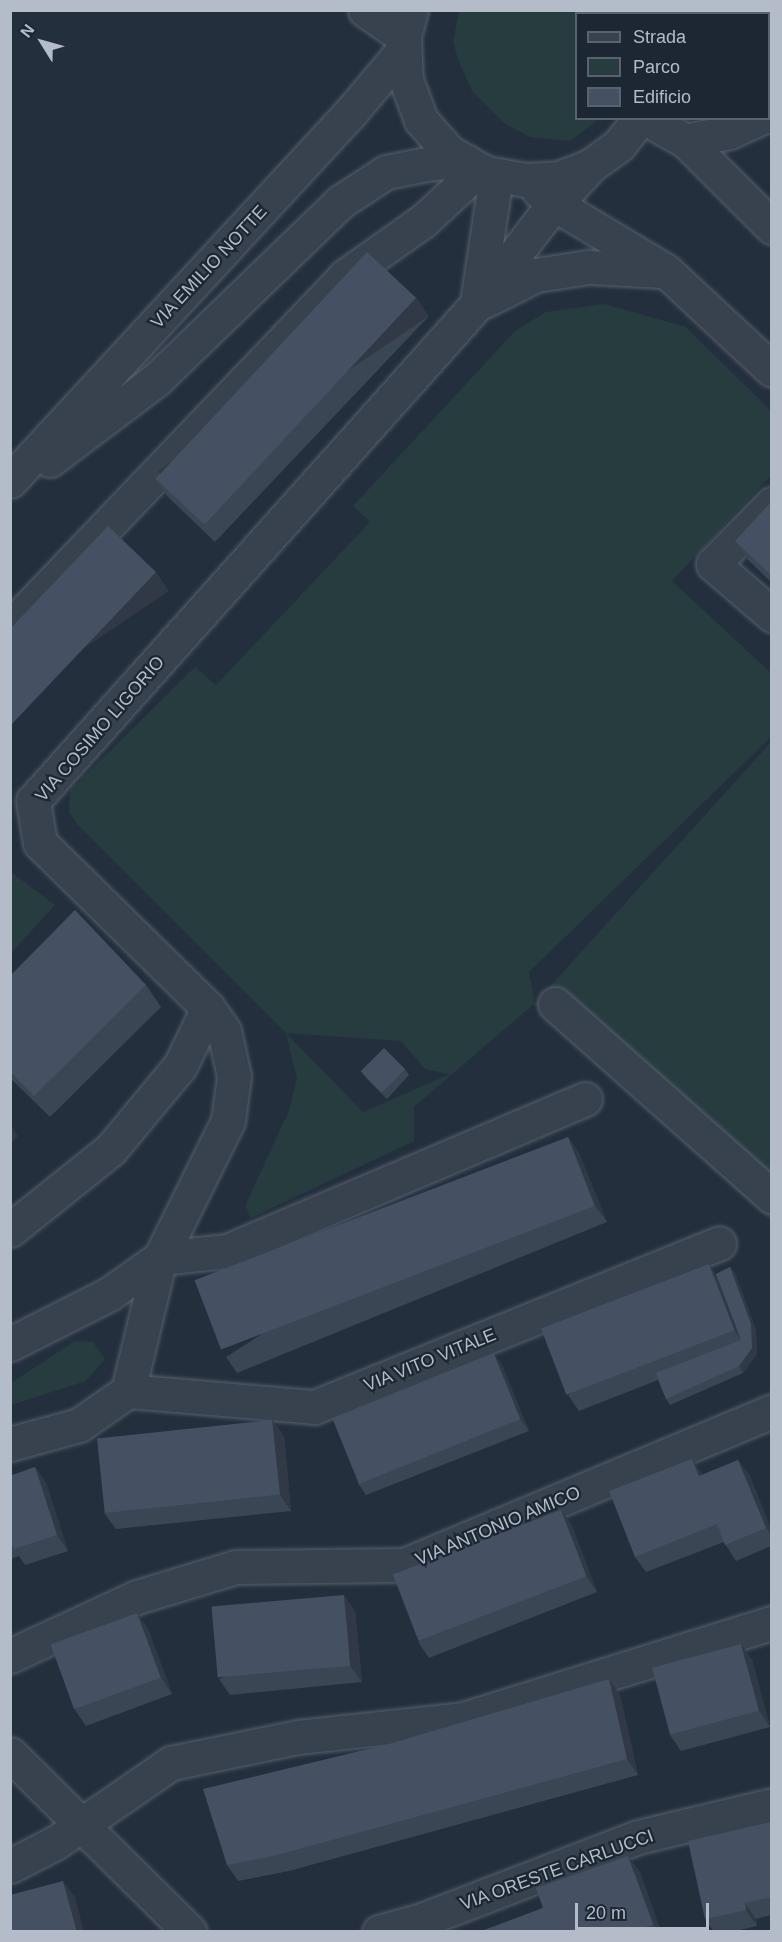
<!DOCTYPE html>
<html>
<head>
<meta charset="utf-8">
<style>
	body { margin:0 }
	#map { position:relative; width:782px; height:1942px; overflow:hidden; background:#242f3e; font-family:Helvetica,sans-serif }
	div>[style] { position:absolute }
	.green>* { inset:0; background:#263c3f }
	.roads { filter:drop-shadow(0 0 2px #565f6c) drop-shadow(0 0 2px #565f6c) }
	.minor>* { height:33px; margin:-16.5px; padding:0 16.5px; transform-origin:16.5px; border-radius:16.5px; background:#38414e }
	.wall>* { inset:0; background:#3b4654 }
	.shaded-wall>* { inset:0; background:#303945; transform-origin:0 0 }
	.building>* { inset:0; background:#455162; transform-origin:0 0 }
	span { translate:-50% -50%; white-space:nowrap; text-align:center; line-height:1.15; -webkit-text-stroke:4.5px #1d2633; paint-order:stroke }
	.street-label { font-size:18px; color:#b4bcc9 }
	.frame { position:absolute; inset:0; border:12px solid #b4bcc9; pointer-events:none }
	.legend { position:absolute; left:575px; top:12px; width:195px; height:108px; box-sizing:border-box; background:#1d2633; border:2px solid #59626f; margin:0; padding:8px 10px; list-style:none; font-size:18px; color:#b4bcc9 }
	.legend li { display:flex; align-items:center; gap:12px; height:30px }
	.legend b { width:30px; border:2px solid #59626f }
	.north { position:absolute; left:12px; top:12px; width:60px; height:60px; -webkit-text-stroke:4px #1d2633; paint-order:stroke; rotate:307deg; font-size:16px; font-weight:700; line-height:24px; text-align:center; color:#b4bcc9 }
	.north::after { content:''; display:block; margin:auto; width:21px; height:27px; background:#b4bcc9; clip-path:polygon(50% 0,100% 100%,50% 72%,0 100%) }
	.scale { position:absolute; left:575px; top:1903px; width:134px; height:27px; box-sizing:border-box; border:3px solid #b4bcc9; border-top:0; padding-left:8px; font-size:18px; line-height:21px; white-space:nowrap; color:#b4bcc9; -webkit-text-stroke:4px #1d2633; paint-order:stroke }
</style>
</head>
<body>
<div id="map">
	<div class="green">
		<div style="clip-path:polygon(459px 11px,575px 11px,579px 13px,576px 118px,599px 119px,570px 141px,530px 137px,504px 123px,472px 91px,459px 62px,453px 42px)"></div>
		<div style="clip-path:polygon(evenodd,604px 304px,686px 327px,771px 411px,771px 476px,672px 581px,771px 673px,771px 737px,529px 972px,535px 1003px,771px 742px,771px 1221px,534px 1004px,414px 1107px,414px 1141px,251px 1218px,245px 1206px,288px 1113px,297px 1079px,286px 1033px,78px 825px,69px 812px,70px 790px,195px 667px,216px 685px,370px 522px,353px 506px,515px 331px,546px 312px,604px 304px,286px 1033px,401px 1041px,425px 1069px,450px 1074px,363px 1112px,286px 1033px)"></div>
		<div style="clip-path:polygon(11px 872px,55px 905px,11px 953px)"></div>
		<div style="clip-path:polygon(75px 1341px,93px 1342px,105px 1359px,86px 1381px,11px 1405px,11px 1383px)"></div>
	</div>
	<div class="roads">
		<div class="minor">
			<div style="left:365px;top:10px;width:47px;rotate:34.7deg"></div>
			<div style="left:411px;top:10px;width:28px;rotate:105deg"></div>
			<div style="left:404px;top:37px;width:43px;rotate:87.3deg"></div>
			<div style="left:406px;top:80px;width:43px;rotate:69.4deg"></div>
			<div style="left:421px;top:120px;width:43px;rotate:48.8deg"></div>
			<div style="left:449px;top:152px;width:43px;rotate:29.6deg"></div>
			<div style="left:486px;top:173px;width:41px;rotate:9.9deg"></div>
			<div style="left:526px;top:180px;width:33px;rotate:-3deg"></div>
			<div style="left:559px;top:178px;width:33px;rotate:-21deg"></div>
			<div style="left:590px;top:166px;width:36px;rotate:-36deg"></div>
			<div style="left:619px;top:145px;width:34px;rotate:-52deg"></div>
			<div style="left:650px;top:10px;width:4px;rotate:76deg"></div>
			<div style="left:645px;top:118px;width:47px;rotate:29.3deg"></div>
			<div style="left:686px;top:141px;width:122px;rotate:45deg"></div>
			<div style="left:686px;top:141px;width:44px;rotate:-11.8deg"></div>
			<div style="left:729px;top:132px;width:35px;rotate:-24deg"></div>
			<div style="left:539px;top:191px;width:22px;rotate:39deg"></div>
			<div style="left:556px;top:205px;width:128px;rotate:31deg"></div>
			<div style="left:666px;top:271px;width:145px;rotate:43deg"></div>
			<div style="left:484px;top:301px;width:58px;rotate:-26.6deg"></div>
			<div style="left:536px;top:275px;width:54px;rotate:-8.6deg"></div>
			<div style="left:589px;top:267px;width:73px;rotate:3.1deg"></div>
			<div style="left:477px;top:303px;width:128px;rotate:-81.5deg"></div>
			<div style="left:50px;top:460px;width:134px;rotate:-37.1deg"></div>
			<div style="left:157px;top:379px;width:255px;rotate:-44deg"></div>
			<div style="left:340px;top:202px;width:55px;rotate:-33.1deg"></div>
			<div style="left:386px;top:172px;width:47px;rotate:-11.1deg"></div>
			<div style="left:432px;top:163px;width:34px;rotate:-3deg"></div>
			<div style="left:10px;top:481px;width:502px;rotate:-47.26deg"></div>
			<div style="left:351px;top:112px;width:82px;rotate:-49.9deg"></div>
			<div style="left:772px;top:504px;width:84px;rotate:134.5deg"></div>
			<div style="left:713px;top:564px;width:78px;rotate:40.8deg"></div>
			<div style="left:10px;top:627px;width:485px;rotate:-46.3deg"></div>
			<div style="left:345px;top:276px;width:97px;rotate:-35.3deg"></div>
			<div style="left:424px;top:220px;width:75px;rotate:-42.8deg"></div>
			<div style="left:555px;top:1004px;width:290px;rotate:41.6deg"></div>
			<div style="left:10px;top:1230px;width:129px;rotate:-38.7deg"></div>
			<div style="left:111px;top:1149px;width:108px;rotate:-50.3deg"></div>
			<div style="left:180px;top:1066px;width:64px;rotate:-64.2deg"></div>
			<div style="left:10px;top:1344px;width:111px;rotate:-26.8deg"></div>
			<div style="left:109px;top:1294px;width:62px;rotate:-35.2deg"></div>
			<div style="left:160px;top:1258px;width:153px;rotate:-63.6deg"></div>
			<div style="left:228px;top:1121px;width:45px;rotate:-82.4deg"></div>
			<div style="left:234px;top:1076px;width:46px;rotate:-102.5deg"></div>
			<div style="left:224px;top:1031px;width:28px;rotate:-125deg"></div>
			<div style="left:208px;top:1008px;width:235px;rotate:-135.5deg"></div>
			<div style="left:40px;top:843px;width:43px;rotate:-99.5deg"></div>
			<div style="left:33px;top:801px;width:666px;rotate:-48.22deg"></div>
			<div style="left:477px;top:304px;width:107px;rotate:-52.6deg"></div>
			<div style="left:542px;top:219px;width:72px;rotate:-47.8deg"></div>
			<div style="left:128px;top:1391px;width:187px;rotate:4.9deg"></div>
			<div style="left:314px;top:1407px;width:437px;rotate:-22deg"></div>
			<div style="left:10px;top:1444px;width:72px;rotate:-15.4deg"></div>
			<div style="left:79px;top:1425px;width:60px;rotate:-34.8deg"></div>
			<div style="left:128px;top:1391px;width:137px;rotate:-76.5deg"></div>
			<div style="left:160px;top:1258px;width:67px;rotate:-6deg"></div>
			<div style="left:227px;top:1251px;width:389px;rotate:-23deg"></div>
			<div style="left:10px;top:1656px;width:140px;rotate:-24.9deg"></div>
			<div style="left:137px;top:1597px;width:103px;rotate:-16.9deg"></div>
			<div style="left:236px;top:1567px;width:168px;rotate:-0.7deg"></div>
			<div style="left:404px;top:1565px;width:399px;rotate:-22.7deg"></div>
			<div style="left:10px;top:1754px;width:253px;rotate:44.7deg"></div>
			<div style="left:10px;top:1866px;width:51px;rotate:-27.1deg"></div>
			<div style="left:55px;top:1843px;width:141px;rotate:-34.6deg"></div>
			<div style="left:171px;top:1763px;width:130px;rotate:-11.6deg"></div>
			<div style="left:298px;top:1737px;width:166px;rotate:-6.2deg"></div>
			<div style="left:463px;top:1719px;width:324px;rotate:-17.3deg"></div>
			<div style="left:379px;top:1932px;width:45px;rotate:-15.6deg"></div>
			<div style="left:422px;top:1920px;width:231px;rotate:-21deg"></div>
			<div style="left:638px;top:1837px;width:138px;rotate:-13.4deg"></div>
		</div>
	</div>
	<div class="wall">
		<div style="clip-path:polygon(429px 316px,215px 542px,167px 496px,154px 477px)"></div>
		<div style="clip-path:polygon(771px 502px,771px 582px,748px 560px,735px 541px)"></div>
		<div style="clip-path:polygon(10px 976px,146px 985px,161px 1007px,50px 1117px,10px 1078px)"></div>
		<div style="clip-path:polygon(405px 1069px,409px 1075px,387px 1099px,366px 1078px,361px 1071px)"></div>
		<div style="clip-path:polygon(568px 1137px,579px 1153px,607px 1222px,237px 1373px,226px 1357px)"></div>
		<div style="clip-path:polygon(730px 1267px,735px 1273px,756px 1330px,757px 1354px,743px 1373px,670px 1405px,666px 1399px,658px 1380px,579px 1411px,568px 1395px,716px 1274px)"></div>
		<div style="clip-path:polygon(494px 1354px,502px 1365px,529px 1431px,366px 1495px,358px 1483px)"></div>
		<div style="clip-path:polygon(272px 1420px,284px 1436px,291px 1511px,116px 1529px,104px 1513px)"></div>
		<div style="clip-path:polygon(738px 1460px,750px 1476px,771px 1529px,771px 1546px,736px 1561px,724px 1542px,646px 1572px,635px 1557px,703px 1475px)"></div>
		<div style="clip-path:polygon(35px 1467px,46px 1483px,68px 1551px,25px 1565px,19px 1556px,10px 1559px,10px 1476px)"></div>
		<div style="clip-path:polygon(561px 1510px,572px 1526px,597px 1592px,429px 1658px,418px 1642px)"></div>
		<div style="clip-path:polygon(355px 1611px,362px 1682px,230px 1695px,219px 1679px)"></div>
		<div style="clip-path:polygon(137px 1613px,148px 1629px,172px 1694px,86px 1726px,75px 1710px)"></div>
		<div style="clip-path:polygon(752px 1660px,770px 1727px,681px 1751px,670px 1735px)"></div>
		<div style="clip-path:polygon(620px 1695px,638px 1775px,289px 1871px,238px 1881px,227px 1865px)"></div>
		<div style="clip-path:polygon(771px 1822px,771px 1915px,756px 1919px,757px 1926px,731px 1932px,714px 1932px,705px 1919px)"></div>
		<div style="clip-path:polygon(640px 1872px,661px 1932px,479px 1932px,543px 1908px)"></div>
	</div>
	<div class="shaded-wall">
		<div style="left:416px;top:297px;width:23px;height:311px;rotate:56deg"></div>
		<div style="left:156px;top:572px;width:23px;height:212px;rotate:56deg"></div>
		<div style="clip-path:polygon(10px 1125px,18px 1136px,10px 1144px)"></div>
		<div style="clip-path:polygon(568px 1137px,579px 1153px,607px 1222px,595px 1206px)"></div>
		<div style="clip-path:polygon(709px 1264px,720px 1280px,746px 1346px,734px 1330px)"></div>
		<div style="clip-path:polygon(730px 1267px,735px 1273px,756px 1330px,757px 1354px,743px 1373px,739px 1366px,752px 1348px)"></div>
		<div style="clip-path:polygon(494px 1354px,502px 1365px,529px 1431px,520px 1419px)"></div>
		<div style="clip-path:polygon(272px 1420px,284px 1436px,291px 1511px,280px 1495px)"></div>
		<div style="clip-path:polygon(692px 1459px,703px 1475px,699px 1476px)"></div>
		<div style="clip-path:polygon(738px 1460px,750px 1476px,771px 1529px,771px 1535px,766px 1528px)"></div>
		<div style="clip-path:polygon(35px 1467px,46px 1483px,68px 1551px,57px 1535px)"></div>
		<div style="clip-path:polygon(561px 1510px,572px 1526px,597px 1592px,586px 1576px)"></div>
		<div style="clip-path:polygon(344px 1595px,355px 1611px,362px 1682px,350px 1666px)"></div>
		<div style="clip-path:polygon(137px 1613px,148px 1629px,172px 1694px,161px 1678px)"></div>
		<div style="clip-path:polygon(741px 1644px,752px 1660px,770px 1727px,759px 1711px)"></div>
		<div style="clip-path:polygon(609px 1679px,620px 1695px,638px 1775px,627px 1759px)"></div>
		<div style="clip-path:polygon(628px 1856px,640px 1872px,661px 1932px,658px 1932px,653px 1924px)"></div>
		<div style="clip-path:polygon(63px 1881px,75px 1897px,84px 1932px,77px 1932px)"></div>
		<div style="clip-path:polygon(745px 1903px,756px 1919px,757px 1926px,746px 1910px)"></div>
	</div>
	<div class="building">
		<div style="left:367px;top:252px;width:67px;height:310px;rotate:43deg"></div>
		<div style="clip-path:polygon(771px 502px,771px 572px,770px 574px,735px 541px)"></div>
		<div style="clip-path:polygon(108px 526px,156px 572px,10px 726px,10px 629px)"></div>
		<div style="clip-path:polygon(75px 910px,146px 985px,34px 1096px,10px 1071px,10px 976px)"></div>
		<div style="left:384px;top:1048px;width:30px;height:33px;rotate:45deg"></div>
		<div style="left:568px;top:1137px;width:74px;height:400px;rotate:69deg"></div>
		<div style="left:709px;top:1264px;width:71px;height:180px;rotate:69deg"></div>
		<div style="clip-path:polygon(730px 1267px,751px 1324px,752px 1348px,739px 1366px,666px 1399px,656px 1373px,741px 1340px,716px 1274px)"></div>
		<div style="left:494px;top:1354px;width:70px;height:174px;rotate:68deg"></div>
		<div style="left:272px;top:1420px;width:75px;height:176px;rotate:84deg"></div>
		<div style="clip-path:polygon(692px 1459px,699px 1476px,738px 1460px,766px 1528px,725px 1545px,717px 1524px,635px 1557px,609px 1491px)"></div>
		<div style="clip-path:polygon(35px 1467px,57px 1535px,14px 1549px,10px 1539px,10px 1476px)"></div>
		<div style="left:561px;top:1510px;width:71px;height:180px;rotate:69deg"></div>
		<div style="left:344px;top:1595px;width:71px;height:133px;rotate:85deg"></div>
		<div style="left:137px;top:1613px;width:69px;height:92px;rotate:70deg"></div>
		<div style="left:741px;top:1644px;width:69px;height:92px;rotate:75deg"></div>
		<div style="clip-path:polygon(609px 1679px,627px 1759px,277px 1855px,227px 1865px,203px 1789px,389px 1744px)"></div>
		<div style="clip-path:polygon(771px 1822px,771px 1897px,745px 1903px,746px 1910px,705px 1919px,688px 1841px)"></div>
		<div style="clip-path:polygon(628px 1856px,653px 1924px,633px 1932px,479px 1932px,543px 1908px,536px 1888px)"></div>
		<div style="clip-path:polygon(63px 1881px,77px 1932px,10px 1932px,10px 1895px)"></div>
	</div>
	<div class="street-label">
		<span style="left:209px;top:267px;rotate:-47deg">VIA EMILIO NOTTE</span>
		<span style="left:100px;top:729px;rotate:-49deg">VIA COSIMO LIGORIO</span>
		<span style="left:430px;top:1360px;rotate:-22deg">VIA VITO VITALE</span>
		<span style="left:498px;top:1526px;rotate:-23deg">VIA ANTONIO AMICO</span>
		<span style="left:557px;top:1870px;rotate:-20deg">VIA ORESTE CARLUCCI</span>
	</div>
	<div class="frame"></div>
	<ul class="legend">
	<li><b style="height:8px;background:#38414e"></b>Strada</li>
	<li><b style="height:16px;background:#263c3f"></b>Parco</li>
	<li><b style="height:16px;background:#455162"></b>Edificio</li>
	</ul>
	<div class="north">N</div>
	<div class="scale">20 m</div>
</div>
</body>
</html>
